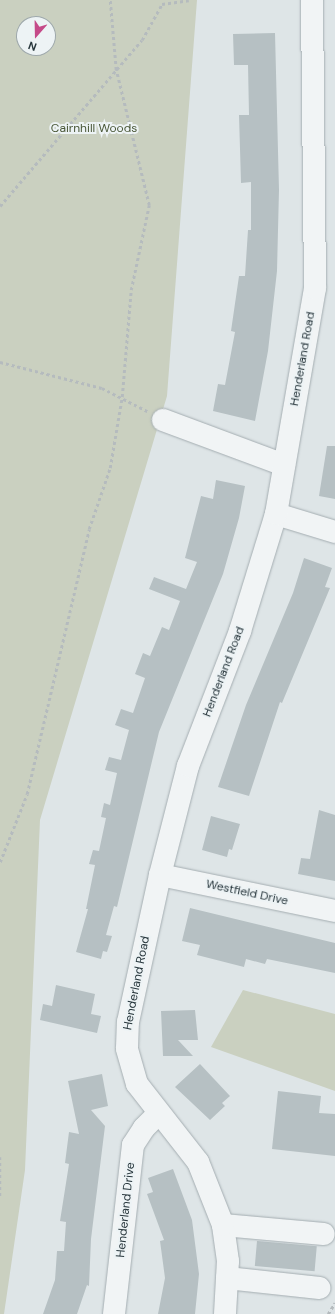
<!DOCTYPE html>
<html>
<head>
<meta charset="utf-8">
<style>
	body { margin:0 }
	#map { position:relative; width:335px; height:1314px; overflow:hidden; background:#dee5e7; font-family:"DM Sans",sans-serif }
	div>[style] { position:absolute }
	.green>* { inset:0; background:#cad0c0 }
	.building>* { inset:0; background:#b6c0c3; transform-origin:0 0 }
	.path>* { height:2.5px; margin-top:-1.25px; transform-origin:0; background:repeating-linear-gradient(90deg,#b5bbbe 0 3px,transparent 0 6px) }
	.roads { filter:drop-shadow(0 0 1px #a4adb1) drop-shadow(0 0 1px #a4adb1) }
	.minor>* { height:22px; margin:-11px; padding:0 11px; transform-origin:11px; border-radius:11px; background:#f1f4f5 }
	span { translate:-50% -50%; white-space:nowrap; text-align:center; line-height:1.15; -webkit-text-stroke:4px #edf3f5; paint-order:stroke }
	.park-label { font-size:12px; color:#495737 }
	.street-label { font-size:12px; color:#28373d }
	.north { position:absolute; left:16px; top:16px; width:40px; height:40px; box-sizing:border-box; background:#edf3f5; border:1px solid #9ea8ab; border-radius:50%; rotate:200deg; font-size:11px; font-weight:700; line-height:16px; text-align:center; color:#28373d }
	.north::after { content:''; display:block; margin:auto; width:14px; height:18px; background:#c54a89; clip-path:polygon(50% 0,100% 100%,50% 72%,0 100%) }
</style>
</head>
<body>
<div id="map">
	<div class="green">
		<div style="clip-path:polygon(evenodd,0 0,197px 0,167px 396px,40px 820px,25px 1170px,4px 1314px,0 1314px,0 0,24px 24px,48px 24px,48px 48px,24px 48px,24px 24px)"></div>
		<div style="clip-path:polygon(243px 990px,335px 1014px,335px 1091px,211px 1047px)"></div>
	</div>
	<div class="building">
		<div style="clip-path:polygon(275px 33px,279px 190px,277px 271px,268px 351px,255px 421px,213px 411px,218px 384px,225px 385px,235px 332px,231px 331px,239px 276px,245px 276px,248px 230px,251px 230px,251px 182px,241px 183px,239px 115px,249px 115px,248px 65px,234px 65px,233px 34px)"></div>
		<div style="clip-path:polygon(327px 446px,335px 446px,335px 499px,319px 496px)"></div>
		<div style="clip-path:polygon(216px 480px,245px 486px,239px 518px,223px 574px,159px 732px,117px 907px,114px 906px,106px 935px,112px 936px,107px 952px,103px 951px,101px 959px,76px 952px,88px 909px,86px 909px,95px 865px,89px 864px,93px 850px,99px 851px,106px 818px,101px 817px,104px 803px,110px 805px,117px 773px,105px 770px,109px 757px,121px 760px,129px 730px,115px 725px,121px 709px,133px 713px,145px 678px,135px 674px,143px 653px,150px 656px,162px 627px,169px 630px,180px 601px,149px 589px,154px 577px,186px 589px,197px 562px,185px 558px,201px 496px,213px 499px)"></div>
		<div style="clip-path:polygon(304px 558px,332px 568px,325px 587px,330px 588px,282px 703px,280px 702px,249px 796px,218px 787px,246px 705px,293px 593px)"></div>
		<div style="clip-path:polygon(319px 810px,335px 815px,335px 881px,298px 874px,301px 858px,310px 859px)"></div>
		<div style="clip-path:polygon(211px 816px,240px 824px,232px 850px,229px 849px,227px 857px,202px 850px)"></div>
		<div style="clip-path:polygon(190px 908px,335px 943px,335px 973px,267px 959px,265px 964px,246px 959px,244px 967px,197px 955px,200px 945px,182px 941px)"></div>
		<div style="clip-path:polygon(56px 985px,95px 994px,91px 1014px,101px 1016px,97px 1033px,40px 1020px,43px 1004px,52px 1006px)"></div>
		<div style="clip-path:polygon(195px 1010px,198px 1040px,178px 1040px,193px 1056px,163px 1056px,161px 1011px)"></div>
		<div style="clip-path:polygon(200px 1064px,230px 1096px,222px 1103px,225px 1106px,210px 1120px,175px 1087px)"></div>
		<div style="clip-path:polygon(102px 1074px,108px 1106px,91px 1110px,105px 1126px,91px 1239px,89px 1286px,87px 1285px,77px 1314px,43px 1314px,55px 1280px,57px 1251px,64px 1251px,66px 1222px,60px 1221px,69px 1164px,65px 1163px,69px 1132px,79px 1134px,68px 1081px)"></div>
		<div style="clip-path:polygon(278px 1091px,321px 1096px,319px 1113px,335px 1114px,335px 1156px,272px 1149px)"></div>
		<div style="clip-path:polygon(173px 1169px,192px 1220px,199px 1274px,195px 1314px,158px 1314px,165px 1278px,160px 1241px,164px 1240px,147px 1194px,153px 1192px,148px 1178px)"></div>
		<div style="left:257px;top:1241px;width:60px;height:25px;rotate:5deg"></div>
	</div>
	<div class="path">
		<div style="left:0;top:206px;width:218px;rotate:-49.5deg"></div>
		<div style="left:142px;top:40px;width:41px;rotate:-60.9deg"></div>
		<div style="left:162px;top:4px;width:27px;rotate:-8deg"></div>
		<div style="left:0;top:362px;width:105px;rotate:14.3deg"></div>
		<div style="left:102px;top:388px;width:51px;rotate:27.1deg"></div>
		<div style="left:0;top:862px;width:73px;rotate:-68.3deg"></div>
		<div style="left:27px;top:794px;width:272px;rotate:-76.8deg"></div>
		<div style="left:89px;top:529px;width:65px;rotate:-71deg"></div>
		<div style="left:110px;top:468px;width:72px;rotate:-80.4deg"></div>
		<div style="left:122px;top:397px;width:107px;rotate:-85.2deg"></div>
		<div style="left:131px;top:290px;width:87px;rotate:-78deg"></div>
		<div style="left:149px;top:205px;width:139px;rotate:-103.7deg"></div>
		<div style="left:116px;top:70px;width:70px;rotate:-94.9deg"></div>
		<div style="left:0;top:1157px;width:39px;rotate:90deg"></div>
		<div style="left:328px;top:1314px;width:13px;rotate:-58deg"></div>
	</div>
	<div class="roads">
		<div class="minor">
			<div style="left:163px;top:420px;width:129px;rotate:20.4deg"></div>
			<div style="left:276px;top:514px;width:62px;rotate:17deg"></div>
			<div style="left:160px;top:875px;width:179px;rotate:11.6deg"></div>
			<div style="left:223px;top:1225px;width:101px;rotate:5.1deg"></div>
			<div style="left:227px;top:1278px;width:93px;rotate:6.2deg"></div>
			<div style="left:114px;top:1314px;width:170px;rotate:-83.6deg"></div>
			<div style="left:133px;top:1145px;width:20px;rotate:-57deg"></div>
			<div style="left:144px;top:1128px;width:20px;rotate:-45deg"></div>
			<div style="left:225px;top:1314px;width:53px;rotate:-86.8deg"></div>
			<div style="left:228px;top:1261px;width:36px;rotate:-98deg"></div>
			<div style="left:223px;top:1225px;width:68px;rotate:-111.6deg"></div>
			<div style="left:198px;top:1162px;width:99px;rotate:-128deg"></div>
			<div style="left:137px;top:1084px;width:37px;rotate:-106deg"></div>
			<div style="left:127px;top:1048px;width:26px;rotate:-88deg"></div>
			<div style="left:128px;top:1022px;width:150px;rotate:-77.7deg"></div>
			<div style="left:160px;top:875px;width:113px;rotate:-75.6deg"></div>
			<div style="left:188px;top:766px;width:145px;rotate:-68.9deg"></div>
			<div style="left:240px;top:631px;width:122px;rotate:-72.9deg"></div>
			<div style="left:276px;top:514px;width:229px;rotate:-80.2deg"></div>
			<div style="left:315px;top:288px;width:288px;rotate:-90.6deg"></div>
		</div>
	</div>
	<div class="park-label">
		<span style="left:94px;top:129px">Cairnhill Woods</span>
	</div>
	<div class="street-label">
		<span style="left:303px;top:359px;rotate:-80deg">Henderland Road</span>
		<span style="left:224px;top:672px;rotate:-69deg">Henderland Road</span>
		<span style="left:247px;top:893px;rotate:12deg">Westfield Drive</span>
		<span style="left:137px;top:983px;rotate:-79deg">Henderland Road</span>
		<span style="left:126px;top:1210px;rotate:-84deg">Henderland Drive</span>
	</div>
	<div class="north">N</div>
</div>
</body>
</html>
